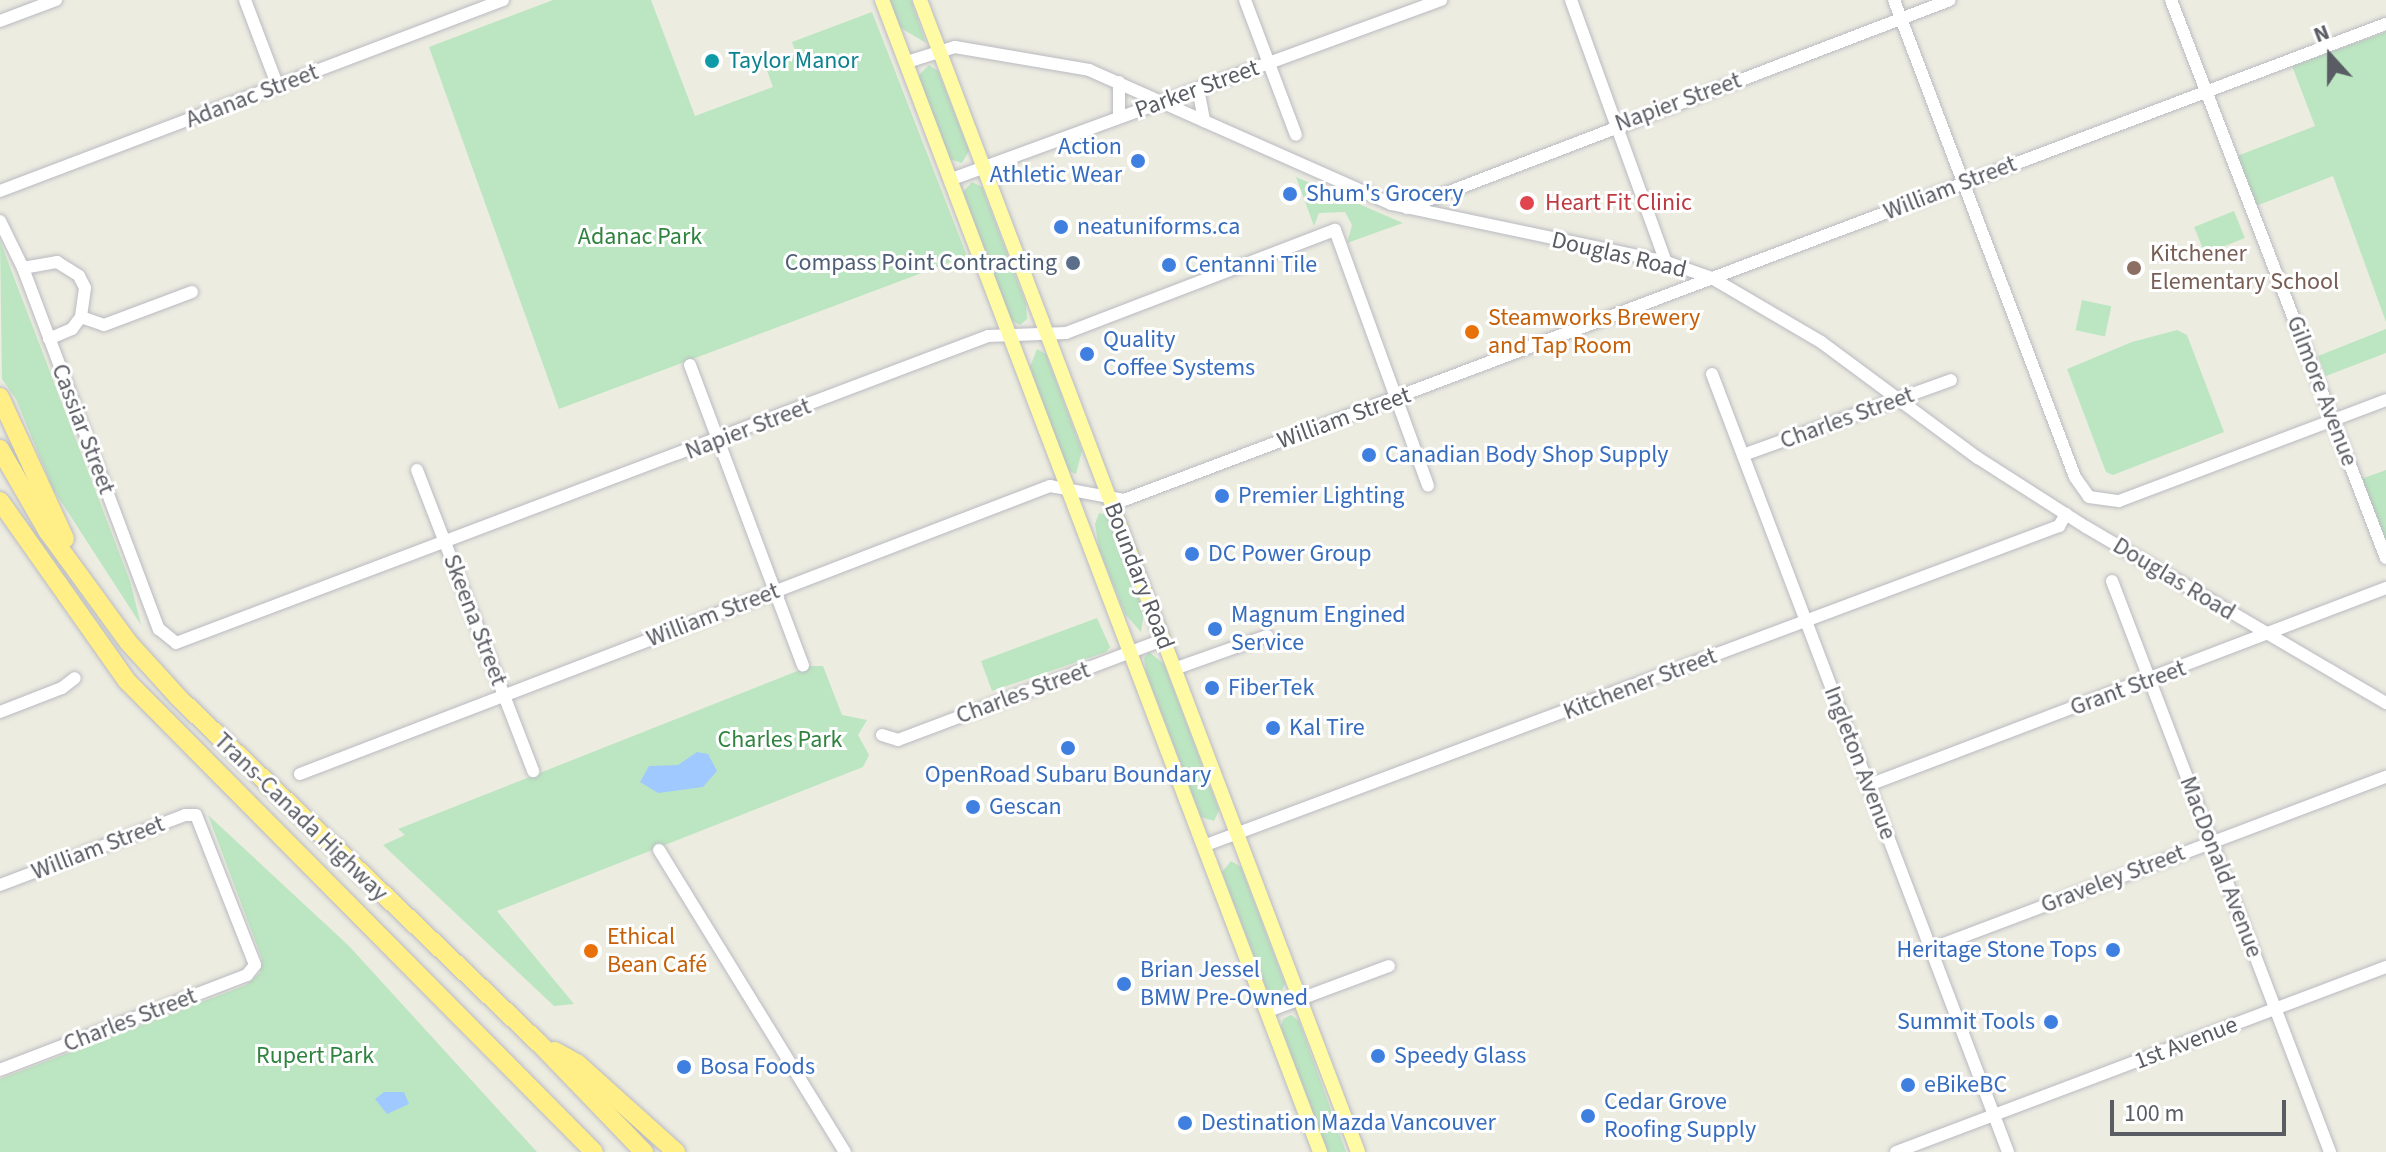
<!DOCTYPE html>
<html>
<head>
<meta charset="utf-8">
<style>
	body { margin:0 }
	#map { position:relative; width:2386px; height:1152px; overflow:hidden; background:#edece1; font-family:"Source Sans 3",sans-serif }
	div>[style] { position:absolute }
	.green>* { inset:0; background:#bce6c1; transform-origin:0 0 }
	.water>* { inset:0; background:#9fc9ff }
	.roads { filter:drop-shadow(0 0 2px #b9bac1) drop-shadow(0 0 2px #b9bac1) }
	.minor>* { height:12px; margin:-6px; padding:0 6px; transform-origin:6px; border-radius:6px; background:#fff }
	.major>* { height:14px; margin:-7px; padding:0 7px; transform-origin:7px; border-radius:7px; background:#fffba4 }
	.highway>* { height:18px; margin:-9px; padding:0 9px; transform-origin:9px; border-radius:9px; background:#ffef86 }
	.dots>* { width:22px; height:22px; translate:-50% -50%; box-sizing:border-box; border:4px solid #fff; border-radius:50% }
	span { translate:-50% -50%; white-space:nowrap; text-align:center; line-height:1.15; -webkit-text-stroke:6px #fff; paint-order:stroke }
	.culture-label { font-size:24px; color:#0d838f }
	.left { translate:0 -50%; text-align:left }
	.street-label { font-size:24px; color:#5a5c63 }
	.shop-label { font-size:24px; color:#366cbe }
	.right { translate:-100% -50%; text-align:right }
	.health-label { font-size:24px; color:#be3a42 }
	.park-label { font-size:24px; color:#30833f }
	.education-label { font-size:24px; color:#785e54 }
	.service-label { font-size:24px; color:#4e5e75 }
	.food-label { font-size:24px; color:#c56008 }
	.north { position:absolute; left:2290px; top:16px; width:80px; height:80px; -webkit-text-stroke:6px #fff; paint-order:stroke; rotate:339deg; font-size:22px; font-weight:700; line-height:32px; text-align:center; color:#5a5c63 }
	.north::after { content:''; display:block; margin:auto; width:28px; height:36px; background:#5a5c63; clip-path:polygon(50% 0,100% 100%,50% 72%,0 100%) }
	.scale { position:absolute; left:2110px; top:1100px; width:176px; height:36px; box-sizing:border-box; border:4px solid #5a5c63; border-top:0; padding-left:10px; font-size:24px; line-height:28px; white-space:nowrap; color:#5a5c63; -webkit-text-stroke:6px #fff; paint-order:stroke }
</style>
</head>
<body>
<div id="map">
	<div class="green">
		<div style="clip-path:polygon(553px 0,651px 0,695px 116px,773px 87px,765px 65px,796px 54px,792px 42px,872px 12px,967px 256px,559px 409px,429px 47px)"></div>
		<div style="clip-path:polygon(889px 0,911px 0,926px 43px,901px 28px)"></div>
		<div style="clip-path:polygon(2386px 32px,2386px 322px,2333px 176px,2256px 206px,2237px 156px,2315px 126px,2292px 66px)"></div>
		<div style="clip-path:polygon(929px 65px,938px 71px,969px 151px,962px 163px,949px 159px,918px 76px)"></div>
		<div style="clip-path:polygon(1296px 177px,1403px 223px,1347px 243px,1352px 225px,1345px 212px,1319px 213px,1314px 226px)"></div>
		<div style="clip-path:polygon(972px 182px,982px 187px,1026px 304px,1027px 319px,1020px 325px,1011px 320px,963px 192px)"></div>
		<div style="left:2234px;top:211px;width:29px;height:43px;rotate:68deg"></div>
		<div style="clip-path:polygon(0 241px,130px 581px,141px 625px,53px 489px,16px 399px,2px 379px)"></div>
		<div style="left:2082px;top:300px;width:30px;height:31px;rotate:12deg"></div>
		<div style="clip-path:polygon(2386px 329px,2386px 353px,2326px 376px,2318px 356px)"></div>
		<div style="clip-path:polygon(2177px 330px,2187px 335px,2224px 432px,2113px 475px,2106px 472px,2067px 369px,2132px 342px)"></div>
		<div style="clip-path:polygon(1037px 349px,1046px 354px,1082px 451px,1076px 474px,1067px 470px,1030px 367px)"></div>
		<div style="clip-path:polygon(2386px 470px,2386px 542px,2361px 479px)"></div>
		<div style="clip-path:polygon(1099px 513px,1107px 515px,1144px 612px,1141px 632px,1125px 614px,1099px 549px,1095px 524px)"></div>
		<div style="clip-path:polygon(1097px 618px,1110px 647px,1106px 652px,992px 691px,981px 661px)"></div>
		<div style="clip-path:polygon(1149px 652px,1164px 664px,1219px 810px,1214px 821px,1201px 817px,1146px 672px,1144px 658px)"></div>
		<div style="clip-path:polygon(810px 666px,823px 666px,842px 715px,867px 720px,858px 735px,869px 755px,863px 767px,497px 911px,574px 1004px,554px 1006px,383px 845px,405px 835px,398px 829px)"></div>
		<div style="clip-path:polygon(208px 815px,349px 946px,537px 1152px,0 1152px,0 1079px,246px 985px,260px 973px,262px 959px)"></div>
		<div style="clip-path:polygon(1231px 861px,1241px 867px,1285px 984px,1280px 995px,1267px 990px,1222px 872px)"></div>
		<div style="clip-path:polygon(1291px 1015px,1299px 1021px,1346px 1152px,1328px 1152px,1281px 1027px,1283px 1019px)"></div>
	</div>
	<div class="water">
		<div style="clip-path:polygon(697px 752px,708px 754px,717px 771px,703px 787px,658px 793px,640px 782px,649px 766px,678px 765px)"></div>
		<div style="clip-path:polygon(384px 1092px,404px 1092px,409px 1104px,387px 1114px,375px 1099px)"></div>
	</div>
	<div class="roads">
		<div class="minor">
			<div style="left:245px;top:0;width:93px;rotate:69.2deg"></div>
			<div style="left:1245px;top:0;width:144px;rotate:69.3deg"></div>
			<div style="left:1571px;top:0;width:279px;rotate:70.1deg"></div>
			<div style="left:1894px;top:0;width:510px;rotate:69.22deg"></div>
			<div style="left:2075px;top:477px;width:24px;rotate:55deg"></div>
			<div style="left:2089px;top:497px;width:30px;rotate:8deg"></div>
			<div style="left:2119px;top:501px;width:285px;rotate:-20.7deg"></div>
			<div style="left:2171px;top:0;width:598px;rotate:68.93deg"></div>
			<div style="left:0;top:21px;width:60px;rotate:-20.6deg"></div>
			<div style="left:907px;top:62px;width:50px;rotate:-17.4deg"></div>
			<div style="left:955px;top:47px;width:136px;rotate:9.7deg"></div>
			<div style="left:1089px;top:70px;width:330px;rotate:23.9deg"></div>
			<div style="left:1391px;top:204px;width:281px;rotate:11.9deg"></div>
			<div style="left:1666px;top:262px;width:49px;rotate:19.2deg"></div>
			<div style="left:1712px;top:278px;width:126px;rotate:30.4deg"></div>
			<div style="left:1821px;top:342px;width:195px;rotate:36.5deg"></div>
			<div style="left:1978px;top:458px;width:128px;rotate:32.6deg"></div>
			<div style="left:2086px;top:527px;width:348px;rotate:30.4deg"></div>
			<div style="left:1119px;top:82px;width:35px;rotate:90deg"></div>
			<div style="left:1198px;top:89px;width:33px;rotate:79deg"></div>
			<div style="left:952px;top:179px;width:521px;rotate:-20.11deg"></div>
			<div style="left:0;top:191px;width:538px;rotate:-20.79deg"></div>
			<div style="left:1407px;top:208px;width:581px;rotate:-20.96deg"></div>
			<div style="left:0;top:221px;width:52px;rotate:63.9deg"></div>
			<div style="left:23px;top:268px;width:386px;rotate:69.4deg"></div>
			<div style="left:159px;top:629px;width:22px;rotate:39deg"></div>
			<div style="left:176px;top:643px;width:868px;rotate:-20.71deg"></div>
			<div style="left:988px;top:336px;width:78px;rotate:-2.2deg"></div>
			<div style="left:1066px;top:333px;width:288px;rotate:-21deg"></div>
			<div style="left:1335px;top:230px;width:272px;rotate:70deg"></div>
			<div style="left:23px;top:268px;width:35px;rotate:-10deg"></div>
			<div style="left:57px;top:262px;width:26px;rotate:32deg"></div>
			<div style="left:79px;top:276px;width:13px;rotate:63deg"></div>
			<div style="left:85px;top:288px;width:29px;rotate:98deg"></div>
			<div style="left:81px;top:317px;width:15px;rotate:127deg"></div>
			<div style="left:72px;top:329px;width:25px;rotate:157deg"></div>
			<div style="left:81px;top:317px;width:24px;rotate:19deg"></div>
			<div style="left:104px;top:325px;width:94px;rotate:-20.6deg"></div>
			<div style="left:690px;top:365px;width:321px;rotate:69.4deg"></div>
			<div style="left:1712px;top:374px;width:832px;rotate:69.17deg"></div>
			<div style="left:1743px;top:455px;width:221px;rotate:-19.8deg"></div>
			<div style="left:417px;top:470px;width:323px;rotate:68.9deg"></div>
			<div style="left:2112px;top:581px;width:611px;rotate:69.1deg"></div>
			<div style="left:1174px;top:669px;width:99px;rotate:-19.5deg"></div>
			<div style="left:0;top:712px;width:66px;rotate:-21.2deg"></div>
			<div style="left:62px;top:688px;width:16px;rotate:-38deg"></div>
			<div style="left:882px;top:735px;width:17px;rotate:17deg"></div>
			<div style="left:898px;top:740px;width:283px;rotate:-20.7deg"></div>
			<div style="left:300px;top:774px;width:803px;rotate:-21.01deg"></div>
			<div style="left:1050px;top:486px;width:75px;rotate:10.7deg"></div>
			<div style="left:1124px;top:500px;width:1349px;rotate:-20.67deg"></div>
			<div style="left:1869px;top:785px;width:553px;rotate:-20.86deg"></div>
			<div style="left:1206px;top:845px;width:911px;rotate:-20.5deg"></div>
			<div style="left:2059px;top:526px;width:14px;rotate:-60deg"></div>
			<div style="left:659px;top:850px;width:355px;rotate:58.4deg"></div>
			<div style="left:0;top:885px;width:198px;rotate:-20.7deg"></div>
			<div style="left:185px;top:815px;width:11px"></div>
			<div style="left:196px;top:815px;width:161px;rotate:68.5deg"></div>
			<div style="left:255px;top:965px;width:13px;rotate:129deg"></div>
			<div style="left:247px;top:975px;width:265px;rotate:159deg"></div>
			<div style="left:1930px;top:949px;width:487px;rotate:-20.7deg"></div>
			<div style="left:1268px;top:1011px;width:129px;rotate:-20.4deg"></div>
			<div style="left:1896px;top:1152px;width:524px;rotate:-20.68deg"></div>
		</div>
		<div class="major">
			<div style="left:882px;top:0;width:1232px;rotate:69.18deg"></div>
			<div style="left:920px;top:0;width:1232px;rotate:69.18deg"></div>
		</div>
		<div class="highway">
			<div style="left:0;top:397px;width:156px;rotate:65.4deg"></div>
			<div style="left:0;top:449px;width:96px;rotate:60deg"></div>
			<div style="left:48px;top:532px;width:137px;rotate:53.9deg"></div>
			<div style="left:129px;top:643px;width:76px;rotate:47.7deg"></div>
			<div style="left:180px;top:699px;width:496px;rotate:43.8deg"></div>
			<div style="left:538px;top:1042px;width:153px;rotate:46.1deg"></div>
			<div style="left:0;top:501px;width:220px;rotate:54.8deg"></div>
			<div style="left:127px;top:681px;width:663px;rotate:45.24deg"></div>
			<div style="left:555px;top:1051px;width:26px;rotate:29deg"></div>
			<div style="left:578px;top:1064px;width:132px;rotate:41.9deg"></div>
		</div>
	</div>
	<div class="dots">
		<div style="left:712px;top:61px;background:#0f9aa8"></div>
		<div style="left:1138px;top:161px;background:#3f7fe0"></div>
		<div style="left:1290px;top:194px;background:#3f7fe0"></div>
		<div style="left:1527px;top:203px;background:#e0444e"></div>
		<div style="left:1061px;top:227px;background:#3f7fe0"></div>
		<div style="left:1073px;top:263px;background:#5c6f8a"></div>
		<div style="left:1169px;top:265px;background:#3f7fe0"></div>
		<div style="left:2134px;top:268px;background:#8d6e63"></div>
		<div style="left:1472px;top:332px;background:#e8710a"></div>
		<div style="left:1087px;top:354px;background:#3f7fe0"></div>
		<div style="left:1369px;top:455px;background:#3f7fe0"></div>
		<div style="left:1222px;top:496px;background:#3f7fe0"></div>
		<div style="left:1192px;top:554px;background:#3f7fe0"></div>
		<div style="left:1215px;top:629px;background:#3f7fe0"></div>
		<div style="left:1212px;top:688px;background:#3f7fe0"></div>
		<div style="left:1273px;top:728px;background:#3f7fe0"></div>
		<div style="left:1068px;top:748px;background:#3f7fe0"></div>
		<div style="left:973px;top:807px;background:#3f7fe0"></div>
		<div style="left:2113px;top:950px;background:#3f7fe0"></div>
		<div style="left:591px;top:951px;background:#e8710a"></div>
		<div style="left:1124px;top:984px;background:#3f7fe0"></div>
		<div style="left:2051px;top:1022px;background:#3f7fe0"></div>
		<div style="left:1378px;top:1056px;background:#3f7fe0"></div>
		<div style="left:684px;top:1067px;background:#3f7fe0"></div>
		<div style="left:1908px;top:1085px;background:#3f7fe0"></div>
		<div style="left:1588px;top:1116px;background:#3f7fe0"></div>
		<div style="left:1185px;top:1123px;background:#3f7fe0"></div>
	</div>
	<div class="culture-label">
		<span class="left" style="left:728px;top:61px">Taylor Manor</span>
	</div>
	<div class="street-label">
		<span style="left:1197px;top:89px;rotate:-20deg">Parker Street</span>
		<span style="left:252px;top:96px;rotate:-21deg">Adanac Street</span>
		<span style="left:1678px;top:102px;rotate:-20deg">Napier Street</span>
		<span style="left:1950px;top:188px;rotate:-21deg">William Street</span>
		<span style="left:1619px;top:255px;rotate:13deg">Douglas Road</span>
		<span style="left:2322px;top:391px;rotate:69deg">Gilmore Avenue</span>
		<span style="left:1344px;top:418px;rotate:-20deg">William Street</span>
		<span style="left:1847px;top:418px;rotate:-20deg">Charles Street</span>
		<span style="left:83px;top:429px;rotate:69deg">Cassiar Street</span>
		<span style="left:748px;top:429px;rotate:-21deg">Napier Street</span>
		<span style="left:1139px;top:576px;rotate:69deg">Boundary Road</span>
		<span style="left:2174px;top:579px;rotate:31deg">Douglas Road</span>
		<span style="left:713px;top:615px;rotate:-21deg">William Street</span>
		<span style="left:475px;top:620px;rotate:69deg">Skeena Street</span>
		<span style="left:1640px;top:684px;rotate:-21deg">Kitchener Street</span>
		<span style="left:2128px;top:688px;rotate:-20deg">Grant Street</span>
		<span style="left:1023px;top:693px;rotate:-20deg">Charles Street</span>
		<span style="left:1860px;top:763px;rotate:69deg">Ingleton Avenue</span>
		<span style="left:301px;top:817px;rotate:44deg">Trans-Canada Highway</span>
		<span style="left:98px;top:848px;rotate:-21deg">William Street</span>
		<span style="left:2221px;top:867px;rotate:69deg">MacDonald Avenue</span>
		<span style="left:2113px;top:879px;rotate:-21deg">Graveley Street</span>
		<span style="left:130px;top:1020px;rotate:-21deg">Charles Street</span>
		<span style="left:2186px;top:1043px;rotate:-21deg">1st Avenue</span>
	</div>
	<div class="shop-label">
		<span class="right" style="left:1122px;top:161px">Action<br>Athletic Wear</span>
		<span class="left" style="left:1306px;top:194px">Shum's Grocery</span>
		<span class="left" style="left:1077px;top:227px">neatuniforms.ca</span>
		<span class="left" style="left:1185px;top:265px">Centanni Tile</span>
		<span class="left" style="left:1103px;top:354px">Quality<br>Coffee Systems</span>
		<span class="left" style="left:1385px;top:455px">Canadian Body Shop Supply</span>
		<span class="left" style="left:1238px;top:496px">Premier Lighting</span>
		<span class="left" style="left:1208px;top:554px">DC Power Group</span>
		<span class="left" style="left:1231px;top:629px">Magnum Engined<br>Service</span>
		<span class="left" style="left:1228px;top:688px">FiberTek</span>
		<span class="left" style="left:1289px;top:728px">Kal Tire</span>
		<span style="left:1068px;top:775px">OpenRoad Subaru Boundary</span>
		<span class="left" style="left:989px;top:807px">Gescan</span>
		<span class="right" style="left:2097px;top:950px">Heritage Stone Tops</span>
		<span class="left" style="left:1140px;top:984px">Brian Jessel<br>BMW Pre-Owned</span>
		<span class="right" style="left:2035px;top:1022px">Summit Tools</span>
		<span class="left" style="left:1394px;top:1056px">Speedy Glass</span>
		<span class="left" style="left:700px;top:1067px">Bosa Foods</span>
		<span class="left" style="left:1924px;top:1085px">eBikeBC</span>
		<span class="left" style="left:1604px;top:1116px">Cedar Grove<br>Roofing Supply</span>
		<span class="left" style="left:1201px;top:1123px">Destination Mazda Vancouver</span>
	</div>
	<div class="health-label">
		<span class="left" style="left:1545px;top:203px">Heart Fit Clinic</span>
	</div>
	<div class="park-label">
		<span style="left:640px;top:237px">Adanac Park</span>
		<span style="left:780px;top:740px">Charles Park</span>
		<span style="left:315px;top:1056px">Rupert Park</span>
	</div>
	<div class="education-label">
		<span class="left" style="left:2150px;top:268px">Kitchener<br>Elementary School</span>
	</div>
	<div class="service-label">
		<span class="right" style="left:1057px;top:263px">Compass Point Contracting</span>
	</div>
	<div class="food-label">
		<span class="left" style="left:1488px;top:332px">Steamworks Brewery<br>and Tap Room</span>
		<span class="left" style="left:607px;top:951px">Ethical<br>Bean Café</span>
	</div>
	<div class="north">N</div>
	<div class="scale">100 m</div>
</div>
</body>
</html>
